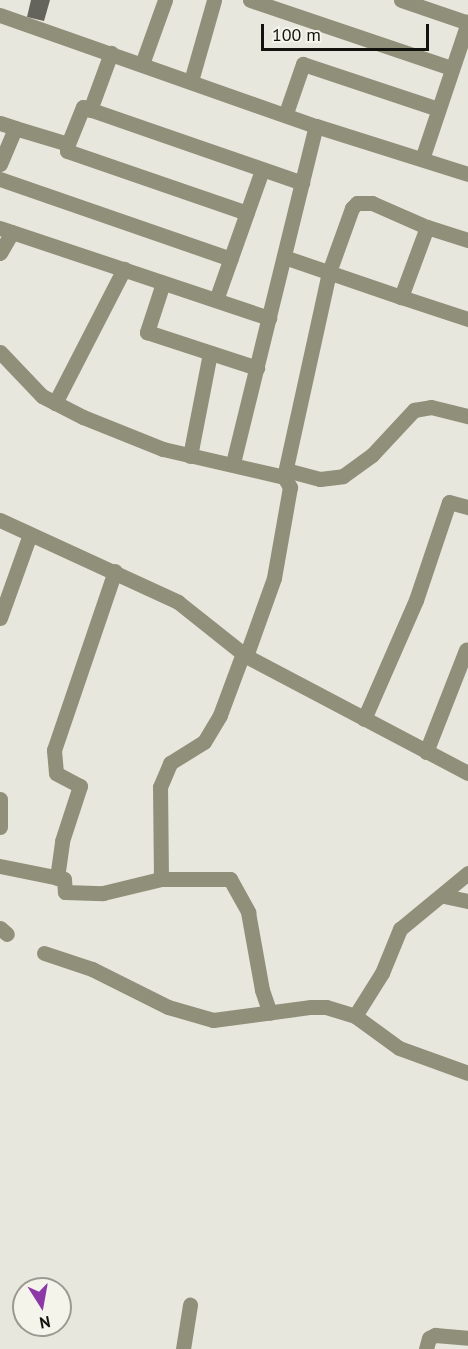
<!DOCTYPE html>
<html>
<head>
<meta charset="utf-8">
<style>
	body { margin:0 }
	#map { position:relative; width:468px; height:1349px; overflow:hidden; background:#e7e7dd; font-family:"PT Sans",sans-serif }
	div>[style] { position:absolute }
	.building>* { inset:0; background:#64645c }
	.minor>* { height:15px; margin:-7.5px; padding:0 7.5px; transform-origin:7.5px; border-radius:7.5px; background:#8f8f7a }
	span { translate:-50% -50%; white-space:nowrap; text-align:center; line-height:1.15; -webkit-text-stroke:4.5px #f4f4ea; paint-order:stroke }
	.north { position:absolute; left:12px; top:1277px; width:60px; height:60px; box-sizing:border-box; background:#f4f4ea; border:2px solid #9a9a92; border-radius:50%; rotate:169deg; font-size:16px; font-weight:700; line-height:24px; text-align:center; color:#12120f }
	.north::after { content:''; display:block; margin:auto; width:21px; height:27px; background:#8c39a7; clip-path:polygon(50% 0,100% 100%,50% 72%,0 100%) }
	.scale { position:absolute; left:261px; top:24px; width:168px; height:27px; box-sizing:border-box; border:3px solid #12120f; border-top:0; padding-left:8px; font-size:18px; line-height:21px; white-space:nowrap; color:#12120f; -webkit-text-stroke:4px #f4f4ea; paint-order:stroke }
</style>
</head>
<body>
<div id="map">
	<div class="building">
		<div style="clip-path:polygon(31px 0,50px 0,44px 21px,27px 17px)"></div>
	</div>
	<div class="minor">
		<div style="left:250px;top:0;width:212px;rotate:18.7deg"></div>
		<div style="left:401px;top:0;width:71px;rotate:18.9deg"></div>
		<div style="left:0;top:15px;width:335px;rotate:19.4deg"></div>
		<div style="left:316px;top:126px;width:159px;rotate:17.5deg"></div>
		<div style="left:142px;top:64px;width:68px;rotate:-70.2deg"></div>
		<div style="left:191px;top:81px;width:84px;rotate:-74.1deg"></div>
		<div style="left:90px;top:110px;width:61px;rotate:-69.8deg"></div>
		<div style="left:286px;top:113px;width:52px;rotate:-70.9deg"></div>
		<div style="left:303px;top:64px;width:142px;rotate:18.4deg"></div>
		<div style="left:0;top:123px;width:16px;rotate:18deg"></div>
		<div style="left:68px;top:144px;width:7px;rotate:98deg"></div>
		<div style="left:67px;top:151px;width:190px;rotate:19deg"></div>
		<div style="left:422px;top:159px;width:145px;rotate:-71.4deg"></div>
		<div style="left:0;top:164px;width:39px;rotate:-67deg"></div>
		<div style="left:15px;top:128px;width:55px;rotate:16.8deg"></div>
		<div style="left:68px;top:144px;width:40px;rotate:-68deg"></div>
		<div style="left:83px;top:107px;width:232px;rotate:19.1deg"></div>
		<div style="left:0;top:179px;width:244px;rotate:19.1deg"></div>
		<div style="left:0;top:228px;width:284px;rotate:18.5deg"></div>
		<div style="left:468px;top:240px;width:43px;rotate:-162.4deg"></div>
		<div style="left:427px;top:227px;width:75px;rotate:110.4deg"></div>
		<div style="left:401px;top:297px;width:71px;rotate:18.2deg"></div>
		<div style="left:0;top:253px;width:24px;rotate:-60deg"></div>
		<div style="left:284px;top:257px;width:124px;rotate:18.9deg"></div>
		<div style="left:163px;top:283px;width:52px;rotate:108.1deg"></div>
		<div style="left:147px;top:332px;width:116px;rotate:18.1deg"></div>
		<div style="left:216px;top:300px;width:138px;rotate:-70.5deg"></div>
		<div style="left:0;top:352px;width:61px;rotate:46.3deg"></div>
		<div style="left:42px;top:396px;width:46px;rotate:27.1deg"></div>
		<div style="left:83px;top:417px;width:86px;rotate:21.8deg"></div>
		<div style="left:163px;top:449px;width:124px;rotate:13deg"></div>
		<div style="left:284px;top:477px;width:12px;rotate:59deg"></div>
		<div style="left:290px;top:487px;width:92px;rotate:100deg"></div>
		<div style="left:274px;top:578px;width:83px;rotate:109.7deg"></div>
		<div style="left:55px;top:403px;width:151px;rotate:-62.8deg"></div>
		<div style="left:190px;top:456px;width:105px;rotate:-79deg"></div>
		<div style="left:233px;top:463px;width:347px;rotate:-76.2deg"></div>
		<div style="left:286px;top:470px;width:35px;rotate:15deg"></div>
		<div style="left:320px;top:479px;width:23px;rotate:-7deg"></div>
		<div style="left:343px;top:476px;width:36px;rotate:-36deg"></div>
		<div style="left:372px;top:455px;width:62px;rotate:-47deg"></div>
		<div style="left:414px;top:410px;width:17px;rotate:-10deg"></div>
		<div style="left:431px;top:407px;width:38px;rotate:14deg"></div>
		<div style="left:284px;top:477px;width:210px;rotate:-77.6deg"></div>
		<div style="left:329px;top:272px;width:68px;rotate:-70.2deg"></div>
		<div style="left:352px;top:208px;width:7px;rotate:-45deg"></div>
		<div style="left:357px;top:203px;width:15px"></div>
		<div style="left:372px;top:203px;width:60px;rotate:23.6deg"></div>
		<div style="left:0;top:520px;width:196px;rotate:24.7deg"></div>
		<div style="left:178px;top:602px;width:87px;rotate:38.5deg"></div>
		<div style="left:246px;top:656px;width:251px;rotate:27.8deg"></div>
		<div style="left:0;top:618px;width:89px;rotate:-70.3deg"></div>
		<div style="left:364px;top:719px;width:130px;rotate:-66.4deg"></div>
		<div style="left:416px;top:600px;width:103px;rotate:-71.4deg"></div>
		<div style="left:449px;top:502px;width:20px;rotate:15deg"></div>
		<div style="left:426px;top:752px;width:110px;rotate:-68.6deg"></div>
		<div style="left:0;top:799px;width:28px;rotate:90deg"></div>
		<div style="left:0;top:866px;width:65px;rotate:11.5deg"></div>
		<div style="left:64px;top:879px;width:13px;rotate:86deg"></div>
		<div style="left:65px;top:892px;width:38px;rotate:2deg"></div>
		<div style="left:103px;top:893px;width:60px;rotate:-13.6deg"></div>
		<div style="left:161px;top:879px;width:69px"></div>
		<div style="left:230px;top:879px;width:38px;rotate:61deg"></div>
		<div style="left:248px;top:912px;width:79px;rotate:79.8deg"></div>
		<div style="left:262px;top:990px;width:24px;rotate:71deg"></div>
		<div style="left:57px;top:878px;width:37px;rotate:-82deg"></div>
		<div style="left:62px;top:841px;width:58px;rotate:-71.9deg"></div>
		<div style="left:80px;top:786px;width:27px;rotate:-152deg"></div>
		<div style="left:56px;top:773px;width:23px;rotate:-95deg"></div>
		<div style="left:54px;top:750px;width:189px;rotate:-71.2deg"></div>
		<div style="left:161px;top:879px;width:92px;rotate:-90.6deg"></div>
		<div style="left:160px;top:787px;width:26px;rotate:-67deg"></div>
		<div style="left:170px;top:763px;width:40px;rotate:-32deg"></div>
		<div style="left:204px;top:742px;width:31px;rotate:-59deg"></div>
		<div style="left:220px;top:715px;width:66px;rotate:-69.6deg"></div>
		<div style="left:444px;top:896px;width:25px;rotate:12deg"></div>
		<div style="left:0;top:928px;width:9px;rotate:41deg"></div>
		<div style="left:44px;top:953px;width:51px;rotate:18.4deg"></div>
		<div style="left:92px;top:969px;width:85px;rotate:26.6deg"></div>
		<div style="left:168px;top:1007px;width:47px;rotate:16.1deg"></div>
		<div style="left:213px;top:1020px;width:99px;rotate:-7.6deg"></div>
		<div style="left:311px;top:1007px;width:15px"></div>
		<div style="left:326px;top:1007px;width:30px;rotate:17deg"></div>
		<div style="left:355px;top:1016px;width:51px;rotate:-57.9deg"></div>
		<div style="left:382px;top:973px;width:48px;rotate:-67.8deg"></div>
		<div style="left:400px;top:929px;width:88px;rotate:-39.5deg"></div>
		<div style="left:355px;top:1016px;width:54px;rotate:36deg"></div>
		<div style="left:399px;top:1048px;width:73px;rotate:19.9deg"></div>
		<div style="left:183px;top:1349px;width:45px;rotate:-81deg"></div>
		<div style="left:426px;top:1349px;width:11px;rotate:-75deg"></div>
		<div style="left:429px;top:1338px;width:7px;rotate:-27deg"></div>
		<div style="left:435px;top:1335px;width:33px;rotate:5deg"></div>
	</div>
	<div class="north">N</div>
	<div class="scale">100 m</div>
</div>
</body>
</html>
